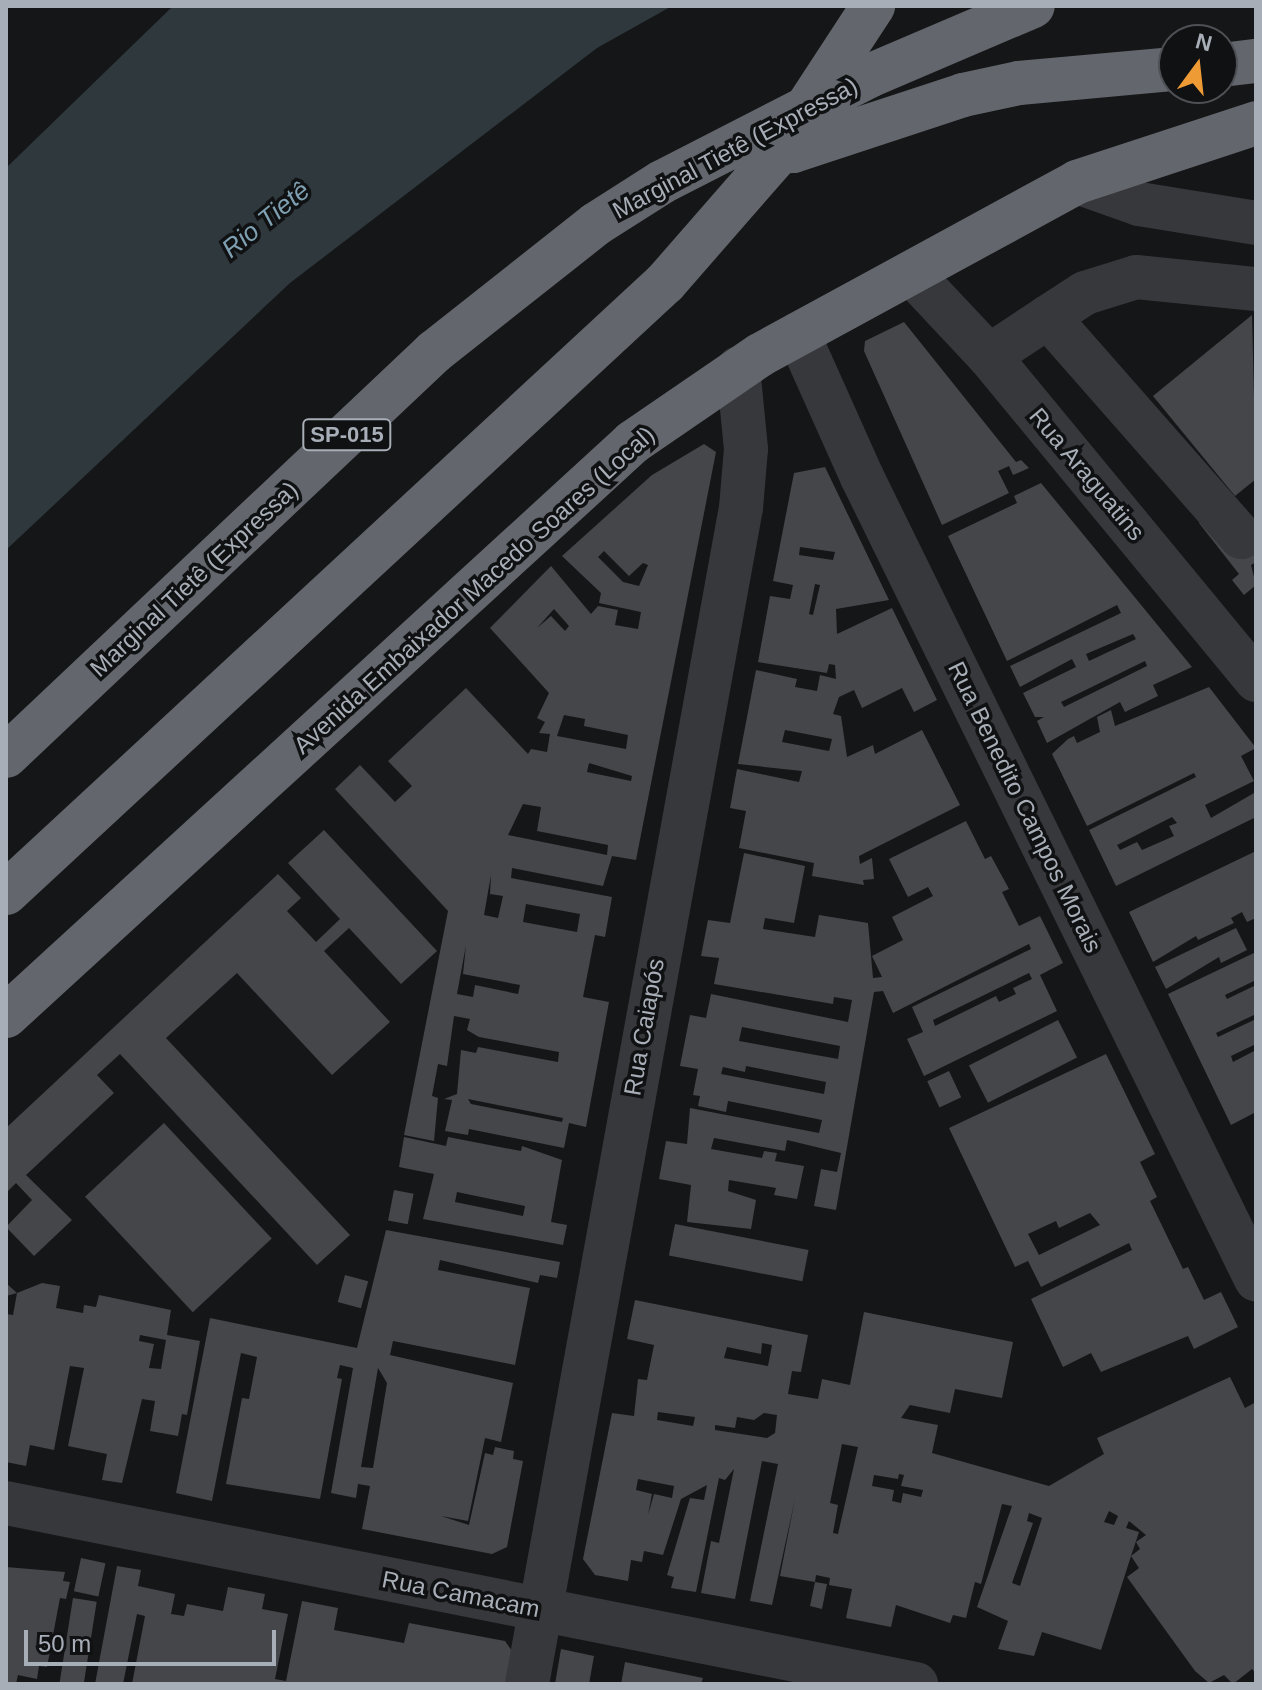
<!DOCTYPE html>
<html>
<head>
<meta charset="utf-8">
<style>
	body { margin:0 }
	#map { position:relative; width:1262px; height:1690px; overflow:hidden; background:#151617; font-family:Helvetica,sans-serif }
	div>[style] { position:absolute }
	.water>* { inset:0; background:#2e383d }
	.building>* { inset:0; background:#45464a; transform-origin:0 0 }
	.minor>* { height:44px; margin:-22px; padding:0 22px; transform-origin:22px; border-radius:22px; background:#37383c }
	.highway>* { height:44px; margin:-22px; padding:0 22px; transform-origin:22px; border-radius:22px; background:#63676d }
	.highway-bridge>* { height:44px; margin:-22px; padding:0 22px; transform-origin:22px; border-radius:22px; background:#63676d }
	span { translate:-50% -50%; white-space:nowrap; text-align:center; line-height:1.15; -webkit-text-stroke:7px #101112; paint-order:stroke }
	.shield-label span { padding:2px 6px; background:#101112; border:2px solid; border-radius:6px; -webkit-text-stroke-width:0 }
	.shield-label { font-size:22px; color:#a8aeb7; font-weight:700 }
	.street-label { font-size:24px; color:#a8aeb7 }
	.water-label { font-size:26px; color:#7fa0b2; font-style:italic }
	.frame { position:absolute; inset:0; border:8px solid #a8aeb7; pointer-events:none }
	.north { position:absolute; left:1158px; top:24px; width:80px; height:80px; box-sizing:border-box; background:#101112; border:2px solid #4d5054; border-radius:50%; rotate:15deg; font-size:22px; font-weight:700; line-height:32px; text-align:center; color:#a8aeb7 }
	.north::after { content:''; display:block; margin:auto; width:28px; height:36px; background:#ee9b36; clip-path:polygon(50% 0,100% 100%,50% 72%,0 100%) }
	.scale { position:absolute; left:24px; top:1630px; width:252px; height:36px; box-sizing:border-box; border:4px solid #a8aeb7; border-top:0; padding-left:10px; font-size:24px; line-height:28px; white-space:nowrap; color:#a8aeb7; -webkit-text-stroke:6px #101112; paint-order:stroke }
</style>
</head>
<body>
<div id="map">
	<div class="water">
		<div style="clip-path:polygon(173px 6px,672px 6px,597px 48px,290px 283px,6px 550px,6px 168px)"></div>
	</div>
	<div class="building">
		<div style="clip-path:polygon(1252px 315px,1256px 479px,1235px 496px,1153px 396px)"></div>
		<div style="clip-path:polygon(904px 322px,1016px 462px,1021px 460px,1029px 468px,1013px 475px,1009px 466px,998px 471px,1009px 493px,942px 525px,864px 351px,865px 341px)"></div>
		<div style="clip-path:polygon(evenodd,704px 444px,716px 452px,636px 860px,612px 856px,603px 886px,512px 868px,511px 878px,612px 897px,605px 937px,595px 935px,583px 997px,609px 1002px,586px 1127px,569px 1123px,564px 1148px,469px 1129px,468px 1135px,445px 1131px,452px 1100px,444px 1099px,457px 1094px,461px 1050px,476px 1053px,478px 1047px,558px 1062px,559px 1052px,479px 1037px,467px 1030px,470px 1019px,454px 1016px,447px 1066px,438px 1064px,432px 1096px,438px 1098px,434px 1141px,404px 1135px,448px 911px,335px 789px,360px 765px,395px 802px,412px 786px,388px 761px,466px 688px,528px 754px,531px 749px,547px 752px,550px 734px,539px 733px,545px 722px,537px 718px,549px 693px,490px 628px,551px 566px,591px 614px,598px 606px,618px 610px,615px 625px,638px 629px,641px 612px,599px 603px,601px 593px,562px 556px,652px 475px,704px 444px,604px 551px,629px 576px,643px 563px,648px 565px,639px 586px,623px 582px,598px 557px,604px 551px,704px 444px,554px 609px,569px 626px,565px 631px,551px 616px,537px 628px,554px 609px,704px 444px,564px 715px,585px 719px,584px 726px,628px 735px,626px 749px,557px 736px,564px 715px,704px 444px,589px 763px,632px 776px,631px 781px,587px 772px,589px 763px,704px 444px,523px 804px,541px 807px,537px 831px,608px 845px,607px 855px,508px 835px,523px 804px,704px 444px,491px 875px,490px 894px,503px 896px,498px 918px,484px 915px,491px 875px,704px 444px,526px 904px,580px 914px,577px 932px,523px 922px,526px 904px,704px 444px,466px 945px,463px 974px,520px 985px,518px 994px,475px 985px,473px 997px,457px 994px,466px 945px,704px 444px,468px 1099px,563px 1118px,562px 1122px,471px 1104px,468px 1099px)"></div>
		<div style="clip-path:polygon(evenodd,825px 467px,889px 600px,836px 609px,837px 634px,892px 608px,937px 700px,914px 712px,902px 688px,862px 708px,854px 690px,839px 697px,833px 714px,841px 716px,847px 757px,873px 745px,875px 754px,922px 730px,960px 805px,859px 856px,860px 864px,872px 858px,874px 879px,863px 880px,864px 885px,812px 876px,814px 863px,739px 848px,746px 811px,730px 808px,737px 769px,799px 782px,802px 771px,738px 764px,756px 670px,797px 679px,795px 687px,817px 691px,820px 675px,836px 679px,835px 665px,829px 664px,827px 673px,758px 662px,770px 596px,790px 599px,793px 585px,773px 581px,794px 473px,825px 467px,800px 547px,835px 552px,833px 560px,799px 555px,800px 547px,825px 467px,815px 584px,820px 585px,813px 615px,809px 614px,815px 584px,825px 467px,785px 730px,832px 739px,829px 751px,782px 742px,785px 730px)"></div>
		<div style="clip-path:polygon(evenodd,1041px 483px,1192px 667px,1153px 685px,1158px 696px,1125px 712px,1120px 702px,1047px 743px,1037px 721px,1044px 717px,1035px 717px,1023px 693px,1076px 667px,1072px 659px,1020px 687px,1010px 666px,1121px 613px,1117px 605px,1007px 661px,948px 536px,1017px 503px,1014px 496px,1041px 483px,1133px 634px,1136px 639px,1089px 661px,1086px 654px,1133px 634px,1041px 483px,1145px 661px,1147px 666px,1064px 707px,1061px 702px,1145px 661px)"></div>
		<div style="clip-path:polygon(1210px 515px,1256px 536px,1256px 562px,1251px 565px,1256px 585px,1244px 595px,1232px 580px,1239px 574px,1199px 523px)"></div>
		<div style="clip-path:polygon(evenodd,1209px 687px,1256px 748px,1241px 756px,1254px 781px,1205px 805px,1211px 818px,1254px 793px,1256px 817px,1116px 886px,1089px 830px,1196px 777px,1194px 773px,1087px 826px,1052px 754px,1068px 739px,1074px 736px,1077px 743px,1100px 732px,1097px 717px,1111px 710px,1115px 726px,1209px 687px,1172px 817px,1177px 823px,1169px 826px,1174px 836px,1142px 850px,1137px 842px,1120px 850px,1117px 845px,1172px 817px)"></div>
		<div style="clip-path:polygon(evenodd,966px 821px,985px 859px,991px 856px,1009px 889px,1002px 892px,1019px 926px,1040px 916px,1063px 963px,1040px 975px,1057px 1011px,924px 1076px,907px 1039px,923px 1032px,912px 1007px,1031px 949px,1029px 944px,893px 1013px,883px 991px,874px 992px,836px 1210px,814px 1206px,821px 1169px,837px 1172px,841px 1153px,787px 1140px,785px 1151px,714px 1138px,711px 1149px,762px 1158px,764px 1151px,777px 1153px,775px 1161px,804px 1166px,797px 1199px,774px 1195px,776px 1188px,729px 1180px,728px 1191px,756px 1200px,751px 1229px,687px 1222px,691px 1185px,659px 1179px,666px 1141px,687px 1144px,690px 1108px,819px 1133px,822px 1120px,728px 1101px,726px 1112px,698px 1106px,700px 1096px,693px 1095px,698px 1069px,680px 1066px,690px 1015px,706px 1018px,711px 994px,848px 1022px,852px 1000px,834px 997px,833px 1004px,714px 984px,719px 958px,701px 956px,708px 920px,730px 923px,744px 853px,805px 866px,794px 923px,765px 918px,763px 929px,815px 937px,819px 915px,868px 923px,873px 978px,882px 977px,872px 956px,903px 940px,892px 917px,933px 896px,928px 887px,908px 897px,889px 859px,966px 821px,1029px 973px,1032px 979px,1013px 988px,1016px 994px,999px 1002px,996px 996px,935px 1026px,933px 1020px,1029px 973px,966px 821px,742px 1027px,840px 1046px,838px 1059px,739px 1041px,742px 1027px,966px 821px,746px 1066px,826px 1082px,824px 1094px,721px 1074px,723px 1067px,745px 1072px,746px 1066px)"></div>
		<div style="clip-path:polygon(324px 830px,437px 951px,401px 984px,349px 928px,324px 951px,390px 1022px,332px 1075px,237px 973px,166px 1038px,350px 1235px,317px 1265px,120px 1054px,97px 1075px,114px 1093px,26px 1175px,72px 1220px,34px 1256px,6px 1227px,32px 1200px,16px 1183px,6px 1193px,6px 1128px,278px 874px,301px 898px,287px 911px,316px 942px,340px 919px,288px 863px)"></div>
		<div style="clip-path:polygon(1256px 851px,1256px 918px,1247px 922px,1242px 912px,1231px 918px,1234px 923px,1198px 940px,1196px 936px,1153px 962px,1129px 912px)"></div>
		<div style="clip-path:polygon(1236px 928px,1247px 950px,1221px 963px,1219px 957px,1166px 989px,1155px 967px)"></div>
		<div style="clip-path:polygon(1256px 952px,1256px 980px,1225px 995px,1227px 999px,1256px 985px,1256px 1014px,1216px 1033px,1218px 1037px,1256px 1019px,1256px 1044px,1231px 1056px,1233px 1062px,1256px 1050px,1256px 1112px,1231px 1125px,1168px 994px)"></div>
		<div style="left:1058px;top:1020px;width:42px;height:100px;rotate:63deg"></div>
		<div style="clip-path:polygon(evenodd,1106px 1054px,1155px 1154px,1140px 1162px,1157px 1197px,1150px 1201px,1183px 1269px,1188px 1267px,1204px 1300px,1221px 1292px,1238px 1327px,1194px 1349px,1188px 1336px,1101px 1372px,1091px 1353px,1063px 1367px,1031px 1299px,1132px 1250px,1129px 1243px,1041px 1287px,1028px 1261px,1015px 1267px,949px 1128px,1106px 1054px,1090px 1213px,1100px 1225px,1039px 1255px,1028px 1234px,1056px 1221px,1059px 1228px,1090px 1213px)"></div>
		<div style="left:949px;top:1071px;width:29px;height:24px;rotate:65deg"></div>
		<div style="left:164px;top:1123px;width:158px;height:108px;rotate:47deg"></div>
		<div style="clip-path:polygon(evenodd,404px 1137px,446px 1146px,448px 1137px,521px 1151px,522px 1146px,562px 1160px,551px 1222px,567px 1225px,563px 1245px,423px 1219px,434px 1174px,399px 1167px,404px 1137px,457px 1192px,525px 1206px,523px 1216px,455px 1202px,457px 1192px)"></div>
		<div style="left:394px;top:1190px;width:20px;height:31px;rotate:11deg"></div>
		<div style="left:675px;top:1224px;width:136px;height:32px;rotate:11deg"></div>
		<div style="clip-path:polygon(evenodd,386px 1230px,560px 1262px,557px 1278px,540px 1275px,538px 1283px,440px 1260px,438px 1270px,530px 1288px,515px 1365px,393px 1341px,390px 1355px,513px 1383px,501px 1442px,485px 1438px,468px 1521px,441px 1516px,469px 1525px,485px 1453px,493px 1455px,495px 1447px,514px 1451px,513px 1459px,523px 1461px,507px 1547px,492px 1554px,362px 1529px,370px 1486px,358px 1484px,356px 1498px,331px 1493px,353px 1368px,340px 1365px,337px 1378px,342px 1379px,320px 1499px,226px 1484px,242px 1398px,249px 1399px,257px 1357px,241px 1353px,212px 1501px,176px 1493px,210px 1318px,357px 1348px,386px 1230px,378px 1368px,387px 1383px,373px 1468px,361px 1467px,378px 1368px)"></div>
		<div style="left:345px;top:1275px;width:24px;height:28px;rotate:15deg"></div>
		<div style="clip-path:polygon(evenodd,6px 1283px,17px 1293px,42px 1283px,60px 1286px,56px 1308px,83px 1313px,84px 1305px,96px 1307px,99px 1295px,171px 1310px,167px 1335px,200px 1341px,187px 1415px,182px 1414px,178px 1436px,150px 1431px,155px 1401px,142px 1399px,122px 1483px,102px 1480px,107px 1454px,68px 1446px,84px 1368px,70px 1366px,54px 1450px,30px 1445px,26px 1466px,6px 1462px,6px 1314px,13px 1315px,17px 1293px,6px 1296px,6px 1283px,140px 1335px,166px 1340px,161px 1369px,149px 1368px,154px 1344px,139px 1341px,140px 1335px)"></div>
		<div style="clip-path:polygon(evenodd,635px 1300px,808px 1335px,801px 1372px,792px 1371px,788px 1394px,818px 1399px,822px 1379px,850px 1385px,864px 1312px,1013px 1342px,1002px 1398px,955px 1389px,950px 1413px,910px 1405px,901px 1418px,938px 1425px,932px 1453px,1049px 1486px,1104px 1454px,1097px 1438px,1230px 1377px,1245px 1408px,1256px 1402px,1256px 1674px,1252px 1669px,1233px 1684px,1224px 1675px,1209px 1683px,1195px 1671px,1127px 1577px,1139px 1568px,1131px 1556px,1101px 1650px,1042px 1632px,1034px 1656px,998px 1649px,1008px 1621px,977px 1607px,1012px 1506px,1002px 1504px,981px 1584px,975px 1582px,966px 1618px,953px 1615px,950px 1623px,896px 1605px,891px 1627px,846px 1618px,852px 1589px,829px 1585px,830px 1578px,816px 1575px,815px 1582px,827px 1584px,822px 1609px,810px 1606px,815px 1582px,780px 1576px,795px 1499px,772px 1605px,750px 1601px,778px 1464px,762px 1461px,735px 1599px,701px 1593px,711px 1541px,719px 1543px,734px 1469px,725px 1480px,719px 1478px,696px 1592px,671px 1588px,674px 1577px,667px 1575px,690px 1498px,704px 1500px,707px 1485px,681px 1499px,663px 1555px,644px 1551px,642px 1562px,631px 1560px,628px 1581px,595px 1575px,583px 1559px,612px 1413px,634px 1416px,638px 1379px,647px 1380px,654px 1345px,627px 1339px,635px 1300px,762px 1343px,772px 1345px,768px 1366px,724px 1358px,727px 1347px,761px 1354px,762px 1343px,635px 1300px,658px 1412px,695px 1417px,693px 1426px,657px 1420px,658px 1412px,635px 1300px,764px 1413px,777px 1415px,775px 1433px,767px 1438px,715px 1430px,715px 1425px,735px 1428px,737px 1417px,754px 1420px,764px 1413px,635px 1300px,842px 1444px,858px 1447px,838px 1534px,833px 1533px,838px 1505px,830px 1503px,842px 1444px,635px 1300px,899px 1474px,904px 1475px,901px 1486px,923px 1490px,921px 1497px,903px 1493px,901px 1503px,892px 1501px,894px 1490px,872px 1486px,874px 1475px,898px 1479px,899px 1474px,635px 1300px,638px 1479px,674px 1486px,672px 1498px,654px 1494px,648px 1515px,652px 1494px,636px 1490px,638px 1479px,635px 1300px,1109px 1511px,1118px 1516px,1114px 1525px,1104px 1522px,1109px 1511px,635px 1300px,1029px 1513px,1042px 1518px,1020px 1586px,1012px 1583px,1033px 1523px,1027px 1521px,1029px 1513px,635px 1300px,1129px 1521px,1146px 1535px,1136px 1542px,1140px 1549px,1131px 1556px,1139px 1532px,1126px 1528px,1129px 1521px)"></div>
		<div style="left:81px;top:1558px;width:25px;height:34px;rotate:12deg"></div>
		<div style="clip-path:polygon(117px 1566px,141px 1570px,138px 1586px,175px 1594px,171px 1614px,184px 1616px,187px 1604px,223px 1611px,228px 1587px,265px 1594px,262px 1609px,288px 1614px,275px 1679px,286px 1681px,302px 1601px,338px 1608px,334px 1630px,404px 1643px,409px 1623px,505px 1641px,514px 1654px,508px 1684px,132px 1684px,145px 1616px,137px 1614px,123px 1684px,95px 1684px)"></div>
		<div style="clip-path:polygon(6px 1567px,65px 1572px,63px 1581px,70px 1582px,66px 1599px,60px 1598px,47px 1667px,39px 1666px,37px 1679px,18px 1675px,16px 1684px,6px 1684px)"></div>
		<div style="left:73px;top:1598px;width:24px;height:88px;rotate:9deg"></div>
		<div style="clip-path:polygon(561px 1649px,594px 1656px,589px 1684px,555px 1684px)"></div>
		<div style="clip-path:polygon(625px 1662px,703px 1678px,701px 1684px,621px 1684px)"></div>
	</div>
	<div class="minor">
		<div style="left:1077px;top:182px;width:66px;rotate:19.5deg"></div>
		<div style="left:1139px;top:204px;width:119px;rotate:9.2deg"></div>
		<div style="left:911px;top:273px;width:114px;rotate:46.8deg"></div>
		<div style="left:989px;top:356px;width:420px;rotate:50.5deg"></div>
		<div style="left:1048px;top:317px;width:44px;rotate:-33deg"></div>
		<div style="left:1085px;top:293px;width:53px;rotate:-17.4deg"></div>
		<div style="left:1136px;top:277px;width:121px;rotate:5.7deg"></div>
		<div style="left:798px;top:334px;width:157px;rotate:65.9deg"></div>
		<div style="left:862px;top:477px;width:894px;rotate:63.84deg"></div>
		<div style="left:989px;top:356px;width:71px;rotate:-33.5deg"></div>
		<div style="left:1048px;top:317px;width:293px;rotate:48.7deg"></div>
		<div style="left:6px;top:1503px;width:928px;rotate:11.25deg"></div>
		<div style="left:527px;top:1684px;width:1195px;rotate:-79.69deg"></div>
		<div style="left:741px;top:508px;width:59px;rotate:-85.2deg"></div>
		<div style="left:746px;top:449px;width:81px;rotate:-95.6deg"></div>
	</div>
	<div class="highway">
		<div style="left:1222px;top:65px;width:34px;rotate:-7deg"></div>
		<div style="left:749px;top:153px;width:44px;rotate:-2.6deg"></div>
		<div style="left:793px;top:151px;width:179px;rotate:-18.2deg"></div>
		<div style="left:963px;top:95px;width:57px;rotate:-12.1deg"></div>
		<div style="left:1019px;top:83px;width:156px;rotate:-5.2deg"></div>
		<div style="left:6px;top:756px;width:589px;rotate:-43.35deg"></div>
		<div style="left:434px;top:352px;width:206px;rotate:-38.3deg"></div>
		<div style="left:596px;top:224px;width:78px;rotate:-32.5deg"></div>
		<div style="left:662px;top:182px;width:233px;rotate:-27.1deg"></div>
		<div style="left:869px;top:76px;width:178px;rotate:-23.1deg"></div>
		<div style="left:6px;top:1016px;width:850px;rotate:-42.47deg"></div>
		<div style="left:633px;top:442px;width:154px;rotate:-34.4deg"></div>
		<div style="left:760px;top:355px;width:361px;rotate:-28.6deg"></div>
		<div style="left:1077px;top:182px;width:188px;rotate:-18.2deg"></div>
	</div>
	<div class="highway-bridge">
		<div style="left:6px;top:893px;width:898px;rotate:-42.79deg"></div>
		<div style="left:665px;top:283px;width:164px;rotate:-48.9deg"></div>
		<div style="left:773px;top:159px;width:183px;rotate:-56.8deg"></div>
	</div>
	<div class="shield-label">
		<span style="left:347px;top:435px">SP-015</span>
	</div>
	<div class="street-label">
		<span style="left:735px;top:148px;rotate:-28deg">Marginal Tietê (Expressa)</span>
		<span style="left:1087px;top:474px;rotate:50deg">Rua Araguatins</span>
		<span style="left:194px;top:579px;rotate:-43deg">Marginal Tietê (Expressa)</span>
		<span style="left:474px;top:590px;rotate:-42deg">Avenida Embaixador Macedo Soares (Local)</span>
		<span style="left:1025px;top:807px;rotate:64deg">Rua Benedito Campos Morais</span>
		<span style="left:644px;top:1027px;rotate:-80deg">Rua Caiapós</span>
		<span style="left:461px;top:1594px;rotate:11deg">Rua Camacam</span>
	</div>
	<div class="water-label">
		<span style="left:266px;top:220px;rotate:-39deg">Rio Tietê</span>
	</div>
	<div class="frame"></div>
	<div class="north">N</div>
	<div class="scale">50 m</div>
</div>
</body>
</html>
